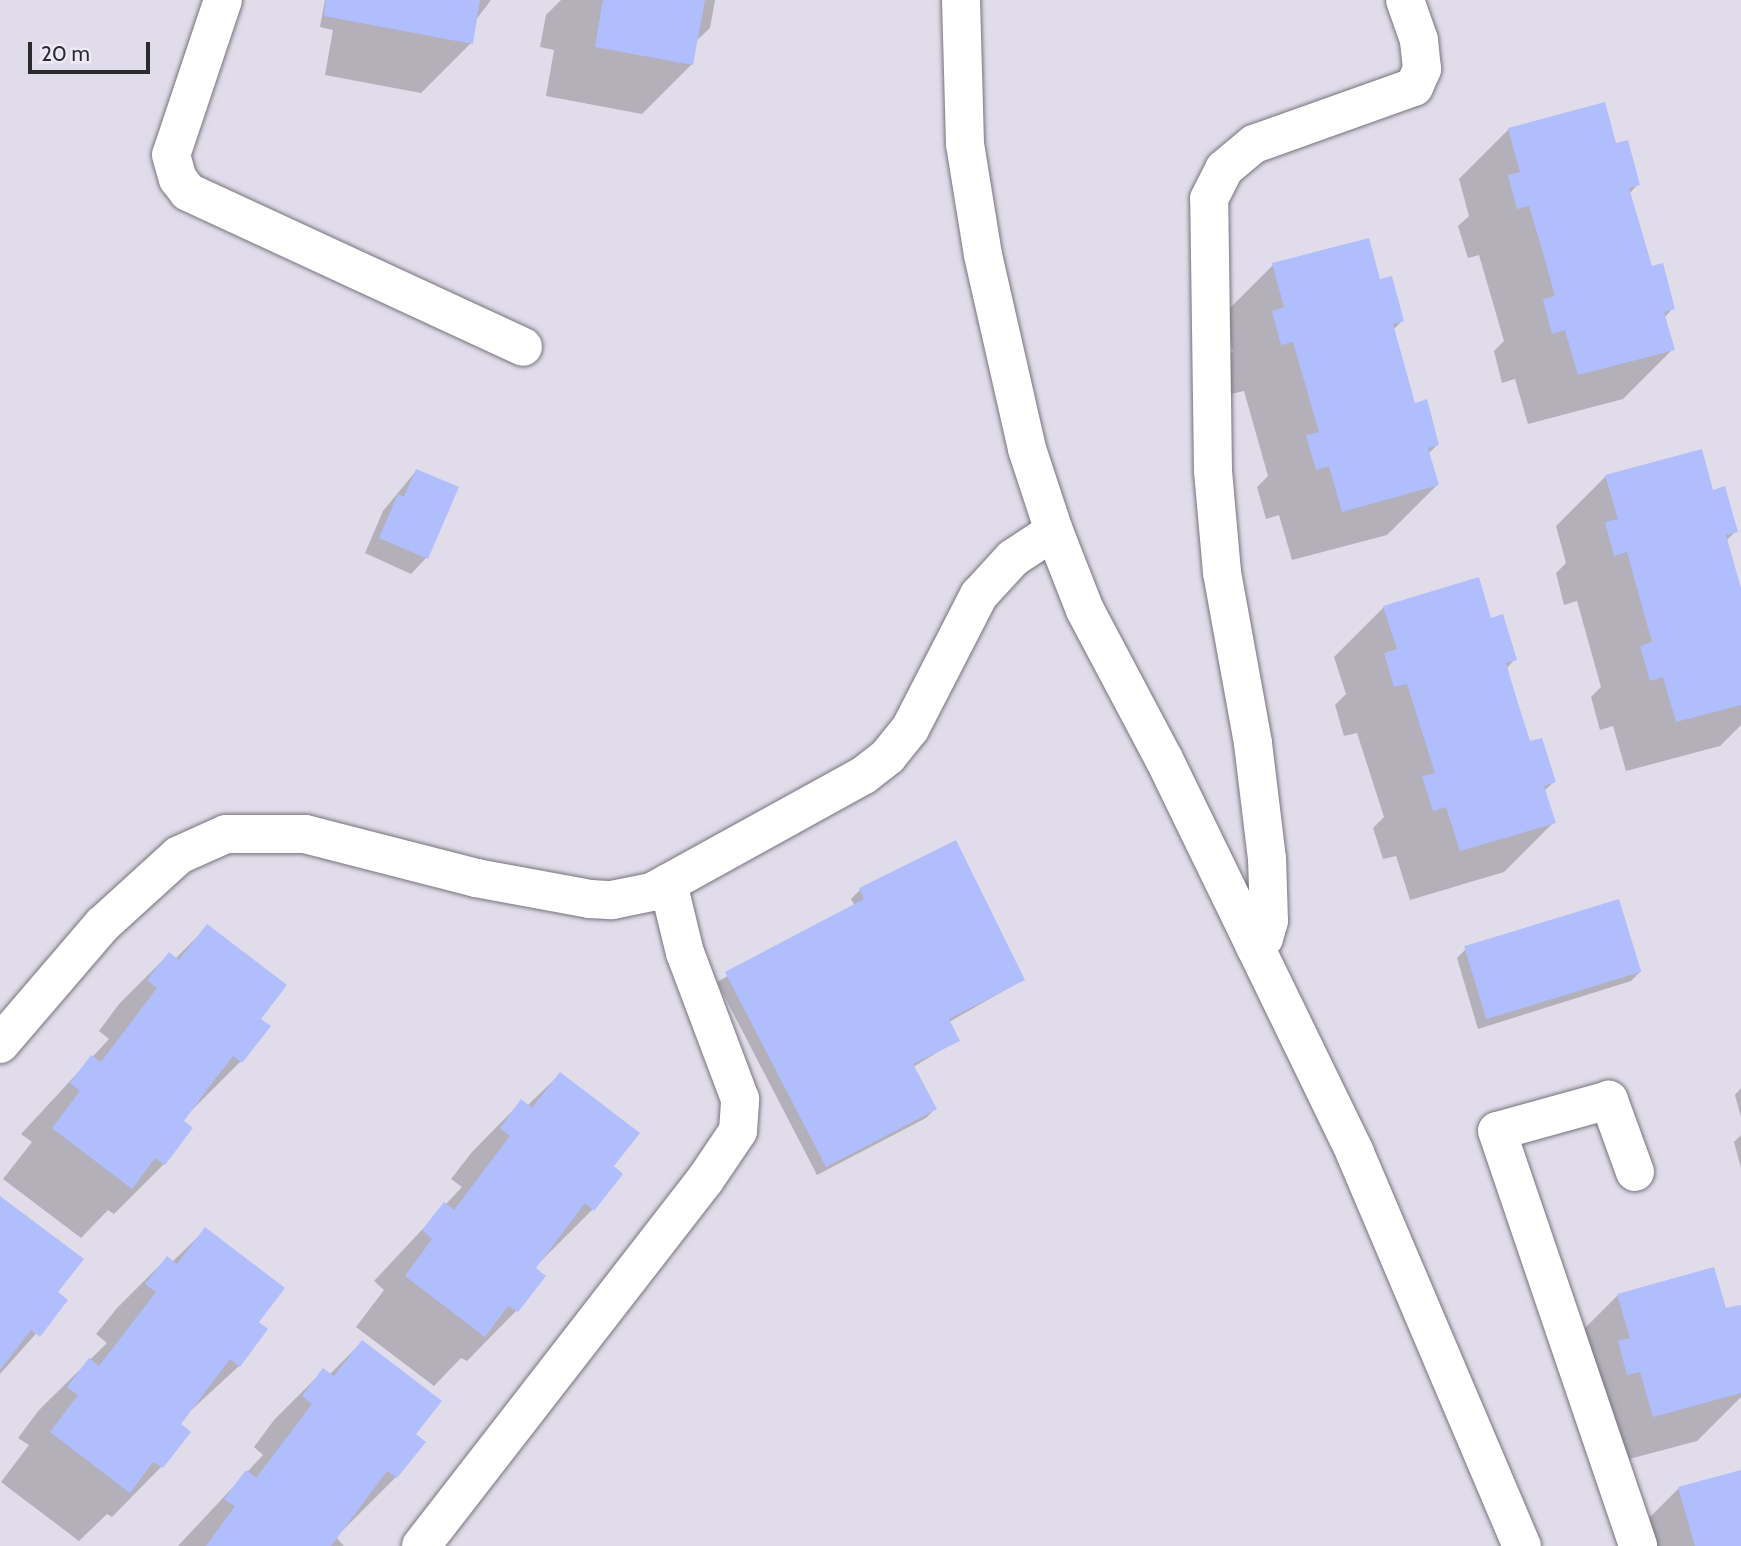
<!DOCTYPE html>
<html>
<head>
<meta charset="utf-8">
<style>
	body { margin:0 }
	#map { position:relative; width:1741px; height:1546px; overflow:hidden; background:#e0dce9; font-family:Cabin,sans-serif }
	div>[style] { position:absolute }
	.shadow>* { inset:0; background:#0003 }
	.building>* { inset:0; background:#b1befe; transform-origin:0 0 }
	.roads { filter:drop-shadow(0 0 2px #76737e) drop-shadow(0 0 2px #76737e) }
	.minor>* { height:38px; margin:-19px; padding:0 19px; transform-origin:19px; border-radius:19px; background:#fff }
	span { translate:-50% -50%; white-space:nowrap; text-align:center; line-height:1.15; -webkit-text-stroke:7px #ede9f6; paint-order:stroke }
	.scale { position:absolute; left:28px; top:42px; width:122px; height:32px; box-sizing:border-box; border:4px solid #2b2a2e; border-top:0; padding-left:9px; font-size:21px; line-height:24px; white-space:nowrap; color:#2b2a2e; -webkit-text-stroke:5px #ede9f6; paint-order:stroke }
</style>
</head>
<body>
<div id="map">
	<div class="shadow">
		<div style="clip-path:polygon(325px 0,491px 0,475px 21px,471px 43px,421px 93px,325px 75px,333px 30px,320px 27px)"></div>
		<div style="clip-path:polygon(561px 0,715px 0,710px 28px,695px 42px,692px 64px,642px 114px,546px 96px,554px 50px,540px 47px,546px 15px)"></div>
		<div style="clip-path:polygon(1509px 129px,1615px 145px,1638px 184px,1629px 194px,1651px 268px,1673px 308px,1664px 318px,1673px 349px,1623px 399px,1528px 424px,1515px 379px,1502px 383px,1494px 351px,1504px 341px,1479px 255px,1468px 258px,1458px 226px,1469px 216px,1459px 179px)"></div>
		<div style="clip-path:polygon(1273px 265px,1379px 281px,1402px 321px,1392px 331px,1414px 405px,1437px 445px,1428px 454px,1437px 485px,1387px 535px,1292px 560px,1279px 515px,1266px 519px,1257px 487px,1268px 476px,1244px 391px,1231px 394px,1223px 362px,1233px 352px,1223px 315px)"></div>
		<div style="clip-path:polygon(416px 471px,457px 488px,426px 558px,411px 574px,365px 553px,383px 511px)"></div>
		<div style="clip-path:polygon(1606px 476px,1712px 492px,1736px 531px,1726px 541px,1741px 594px,1741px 725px,1720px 746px,1626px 771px,1613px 726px,1600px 730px,1591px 697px,1601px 687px,1577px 601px,1564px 605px,1556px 573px,1566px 563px,1556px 526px)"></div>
		<div style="clip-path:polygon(1384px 607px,1490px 620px,1515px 659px,1506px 669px,1529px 743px,1554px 782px,1544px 791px,1554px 822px,1504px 872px,1410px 900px,1396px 856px,1383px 859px,1373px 828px,1384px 817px,1357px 733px,1344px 736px,1335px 705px,1346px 694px,1334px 657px)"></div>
		<div style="clip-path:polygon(860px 890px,1023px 980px,949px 1022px,958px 1040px,913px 1067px,935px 1109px,926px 1118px,817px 1175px,717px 982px,855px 906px,851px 899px)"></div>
		<div style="clip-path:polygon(207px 927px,259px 1019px,241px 1061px,181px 1121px,164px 1164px,114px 1214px,108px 1210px,81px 1238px,3px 1179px,32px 1142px,21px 1134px,109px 1039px,99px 1031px,119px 1004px,169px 954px,175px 959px)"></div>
		<div style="clip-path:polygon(1466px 949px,1640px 972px,1631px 981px,1478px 1029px,1457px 958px)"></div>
		<div style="clip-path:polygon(560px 1074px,611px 1166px,593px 1209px,534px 1268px,544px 1276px,516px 1311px,467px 1361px,461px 1358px,434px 1386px,356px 1327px,384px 1290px,374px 1281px,462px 1187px,451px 1179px,472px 1152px,521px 1102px,527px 1106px)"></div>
		<div style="clip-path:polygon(1741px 1088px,1741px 1117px,1735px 1095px)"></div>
		<div style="clip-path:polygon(1741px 1135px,1741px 1168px,1734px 1142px)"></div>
		<div style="clip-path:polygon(0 1206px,56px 1293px,66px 1300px,0 1374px)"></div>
		<div style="clip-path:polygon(205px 1230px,256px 1322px,239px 1366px,187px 1414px,179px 1424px,189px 1432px,161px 1467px,112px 1517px,107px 1514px,79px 1541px,1px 1482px,29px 1445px,18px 1438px,39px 1410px,107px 1343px,96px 1334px,117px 1308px,167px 1258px,172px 1262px)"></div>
		<div style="clip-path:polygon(1618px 1295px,1724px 1310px,1741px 1325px,1741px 1397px,1697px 1441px,1603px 1466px,1568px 1345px)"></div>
		<div style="clip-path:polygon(362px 1342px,413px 1434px,396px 1477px,336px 1537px,344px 1546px,178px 1546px,263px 1455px,254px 1447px,274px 1420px,324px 1370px,329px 1375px)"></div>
		<div style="clip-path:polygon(1741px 1472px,1741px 1546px,1631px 1546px,1629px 1538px,1679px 1488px)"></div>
	</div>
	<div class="building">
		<div style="clip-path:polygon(326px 0,480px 0,473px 44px,324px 16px)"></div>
		<div style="clip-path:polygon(603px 0,705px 0,693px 65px,595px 47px)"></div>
		<div style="clip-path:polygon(1605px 102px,1616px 143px,1628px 140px,1640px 185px,1629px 188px,1652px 266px,1663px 263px,1675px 309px,1664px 312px,1675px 350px,1578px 375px,1565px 330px,1552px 334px,1543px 299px,1555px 296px,1542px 249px,1529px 206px,1517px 209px,1508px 175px,1520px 172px,1508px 128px)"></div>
		<div style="clip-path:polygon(1369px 238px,1380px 279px,1392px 276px,1404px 321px,1393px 324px,1415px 403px,1427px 399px,1439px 445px,1428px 448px,1439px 485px,1342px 512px,1329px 466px,1316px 470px,1306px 435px,1319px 432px,1293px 342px,1281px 345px,1272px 311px,1284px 307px,1272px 263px)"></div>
		<div style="clip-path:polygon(1702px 449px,1713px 490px,1725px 486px,1738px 532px,1726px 535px,1741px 588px,1741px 705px,1676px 722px,1663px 677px,1650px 681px,1640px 646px,1652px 642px,1627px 552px,1614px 556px,1605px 522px,1618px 519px,1605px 475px)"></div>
		<div style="clip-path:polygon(416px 469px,459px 487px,428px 559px,379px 538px,398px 494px,404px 497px)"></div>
		<div style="clip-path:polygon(1479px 577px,1491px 618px,1503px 614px,1517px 660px,1506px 663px,1517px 700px,1530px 741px,1542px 738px,1556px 782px,1544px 786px,1556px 823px,1460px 851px,1446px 807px,1433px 811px,1422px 776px,1435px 773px,1407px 684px,1394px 687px,1384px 653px,1397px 649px,1383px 606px)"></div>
		<div style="clip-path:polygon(956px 840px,1025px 980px,949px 1019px,960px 1041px,913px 1064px,937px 1109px,826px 1167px,725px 972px,864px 899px,859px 888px)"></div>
		<div style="left:1619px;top:899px;width:76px;height:162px;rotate:73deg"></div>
		<div style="clip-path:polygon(207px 924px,287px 985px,261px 1019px,271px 1026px,242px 1063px,233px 1056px,209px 1087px,184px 1121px,193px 1128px,165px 1165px,155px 1158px,132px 1189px,52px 1128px,80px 1091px,70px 1083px,91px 1055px,101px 1062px,157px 988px,147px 980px,169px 952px,179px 960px)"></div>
		<div style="clip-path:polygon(560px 1072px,640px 1133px,614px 1166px,623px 1174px,594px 1211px,585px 1203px,536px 1268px,546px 1276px,518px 1312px,508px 1306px,485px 1337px,405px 1276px,432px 1239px,422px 1230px,444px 1202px,454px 1210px,510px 1136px,500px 1128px,521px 1099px,532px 1108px)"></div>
		<div style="clip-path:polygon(0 1196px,84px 1259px,58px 1292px,68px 1300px,40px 1337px,31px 1330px,0 1370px)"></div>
		<div style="clip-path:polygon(205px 1227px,285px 1288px,259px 1322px,268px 1329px,240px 1367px,230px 1359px,181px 1424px,191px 1432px,163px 1468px,153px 1462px,130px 1493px,50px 1432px,78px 1395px,67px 1387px,89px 1358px,99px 1366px,156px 1292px,145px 1284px,167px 1256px,177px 1264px)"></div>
		<div style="clip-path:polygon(1714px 1267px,1726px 1308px,1741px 1305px,1741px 1393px,1653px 1417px,1640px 1372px,1627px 1375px,1618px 1341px,1630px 1338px,1617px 1294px)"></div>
		<div style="clip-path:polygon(362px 1340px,442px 1401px,416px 1434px,426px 1442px,397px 1478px,387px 1471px,331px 1546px,206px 1546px,235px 1506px,224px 1499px,246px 1470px,256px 1478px,312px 1404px,302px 1396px,323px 1368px,334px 1376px)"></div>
		<div style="clip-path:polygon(1741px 1470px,1741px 1546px,1695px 1546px,1678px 1487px)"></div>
	</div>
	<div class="roads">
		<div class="minor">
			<div style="left:223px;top:0;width:163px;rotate:108.5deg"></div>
			<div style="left:171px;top:155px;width:25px;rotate:74deg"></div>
			<div style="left:178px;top:179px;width:16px;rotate:52deg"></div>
			<div style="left:188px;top:192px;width:369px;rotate:24.8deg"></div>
			<div style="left:961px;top:0;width:144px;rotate:88.4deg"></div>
			<div style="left:965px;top:144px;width:112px;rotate:80.8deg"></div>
			<div style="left:983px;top:255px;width:199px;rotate:77.2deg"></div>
			<div style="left:1027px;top:449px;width:86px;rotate:71.8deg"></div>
			<div style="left:1054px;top:531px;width:85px;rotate:68.6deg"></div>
			<div style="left:1085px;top:610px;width:169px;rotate:62.1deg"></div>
			<div style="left:1164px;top:759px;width:438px;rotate:64.1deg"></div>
			<div style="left:1355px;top:1153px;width:427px;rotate:67deg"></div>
			<div style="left:1255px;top:947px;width:13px;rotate:-45deg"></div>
			<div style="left:1264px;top:938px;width:18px;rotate:-74deg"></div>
			<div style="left:1269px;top:921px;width:62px;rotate:-91.8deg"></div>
			<div style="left:1267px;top:859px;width:117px;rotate:-96.9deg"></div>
			<div style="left:1253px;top:743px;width:174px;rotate:-100.3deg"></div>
			<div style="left:1222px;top:572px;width:101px;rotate:-95.1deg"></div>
			<div style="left:1213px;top:471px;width:272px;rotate:-90.8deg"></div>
			<div style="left:1209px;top:199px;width:34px;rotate:-63deg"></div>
			<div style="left:1224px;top:169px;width:39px;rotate:-40deg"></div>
			<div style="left:1254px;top:144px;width:170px;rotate:-19.6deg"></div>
			<div style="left:1414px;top:87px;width:20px;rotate:-66deg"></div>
			<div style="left:1422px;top:69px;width:29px;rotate:-96deg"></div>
			<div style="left:1419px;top:40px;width:42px;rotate:-109.3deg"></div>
			<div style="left:0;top:1044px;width:157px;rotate:-49.4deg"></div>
			<div style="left:102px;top:925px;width:104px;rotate:-42.3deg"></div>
			<div style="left:179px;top:855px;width:51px;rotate:-24.1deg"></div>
			<div style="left:226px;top:834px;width:79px"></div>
			<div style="left:305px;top:834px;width:177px;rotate:14.4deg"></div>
			<div style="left:476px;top:878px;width:116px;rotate:10.4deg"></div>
			<div style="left:590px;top:899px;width:22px;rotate:3deg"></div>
			<div style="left:612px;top:900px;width:41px;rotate:-11.3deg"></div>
			<div style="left:652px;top:892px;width:242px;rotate:-28.9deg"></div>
			<div style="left:864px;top:775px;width:31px;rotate:-38deg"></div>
			<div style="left:888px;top:756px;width:35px;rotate:-51deg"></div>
			<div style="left:910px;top:729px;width:151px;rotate:-62.8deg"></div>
			<div style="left:979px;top:595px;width:50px;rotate:-47.4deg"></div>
			<div style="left:1013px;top:558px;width:49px;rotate:-33.4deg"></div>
			<div style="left:1635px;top:1172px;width:77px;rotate:-109.9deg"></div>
			<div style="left:1609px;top:1100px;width:116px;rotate:164.5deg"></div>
			<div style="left:1497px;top:1131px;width:438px;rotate:71.2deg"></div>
			<div style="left:421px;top:1546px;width:463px;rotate:-52.2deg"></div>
			<div style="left:705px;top:1180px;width:59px;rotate:-56deg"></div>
			<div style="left:738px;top:1131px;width:32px;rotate:-86deg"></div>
			<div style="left:740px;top:1099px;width:156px;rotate:-110.6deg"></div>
			<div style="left:685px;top:953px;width:72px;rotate:-103.7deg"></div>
		</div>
	</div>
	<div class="scale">20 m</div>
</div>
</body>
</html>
